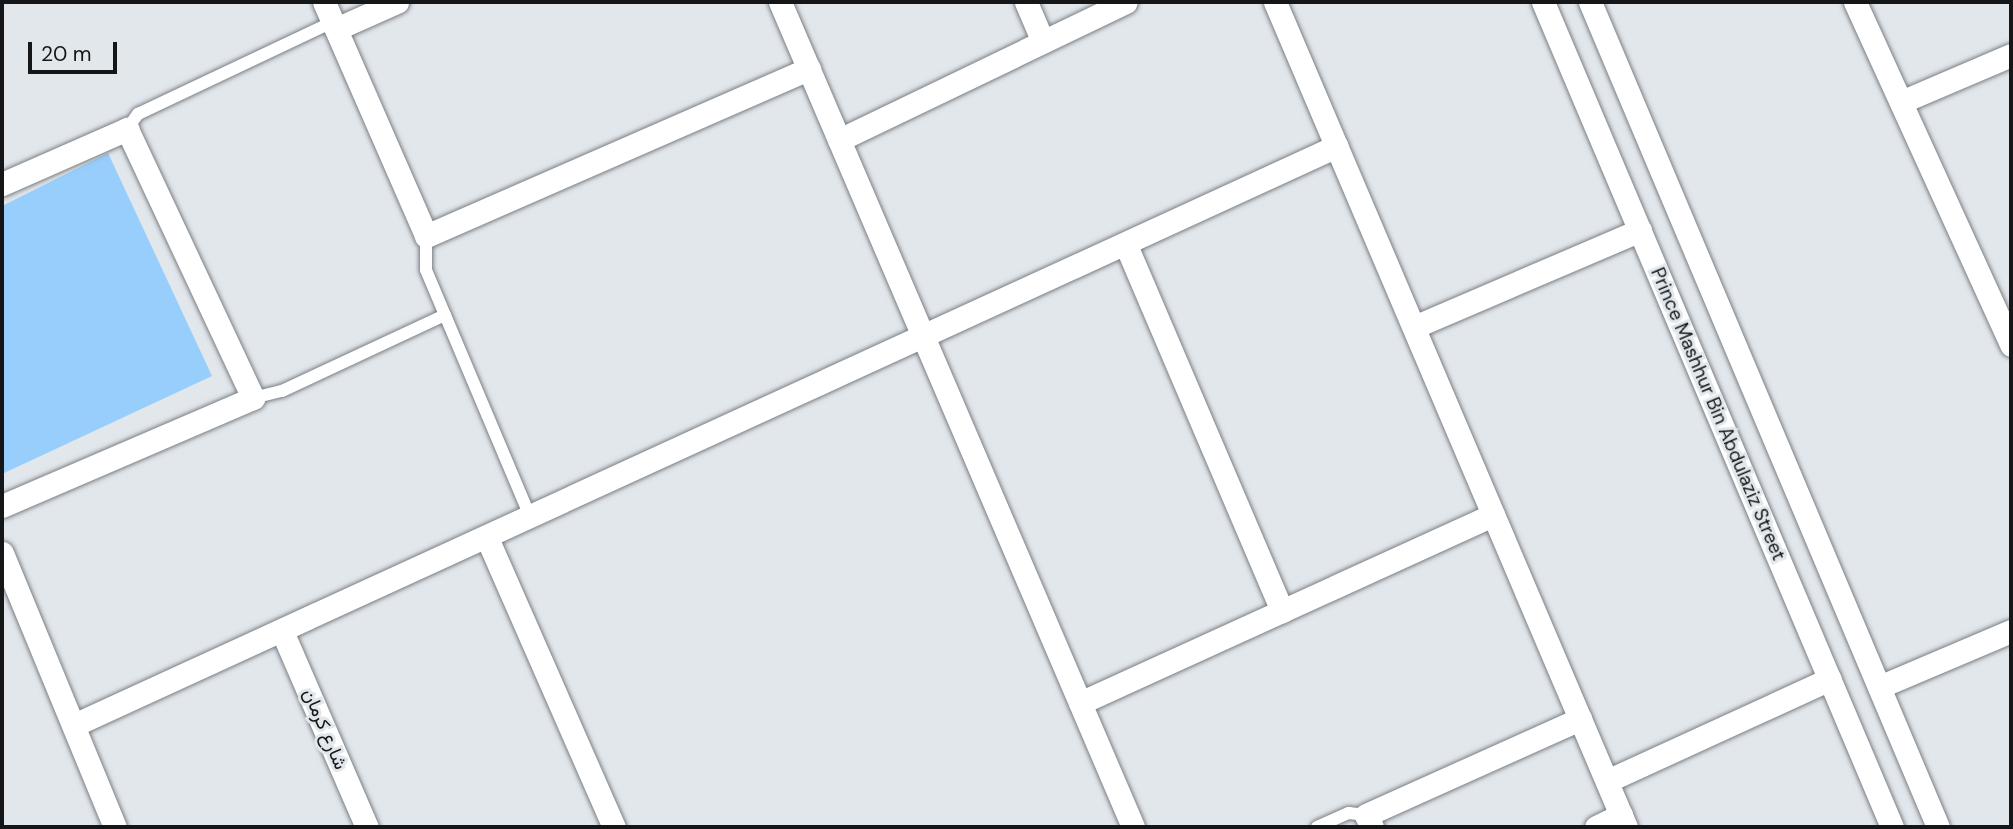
<!DOCTYPE html>
<html>
<head>
<meta charset="utf-8">
<style>
	body { margin:0 }
	#map { position:relative; width:2013px; height:829px; overflow:hidden; background:#e2e7ec; font-family:"DM Sans",Vazirmatn,sans-serif }
	div>[style] { position:absolute }
	.green>* { inset:0; background:#98cefc }
	.roads { filter:drop-shadow(0 0 2px #7a7f83) drop-shadow(0 0 2px #7a7f83) }
	.service>* { height:12px; margin:-6px; padding:0 6px; transform-origin:6px; border-radius:6px; background:#fff }
	.minor>* { height:23px; margin:-11.5px; padding:0 11.5px; transform-origin:11.5px; border-radius:11.5px; background:#fff }
	span { translate:-50% -50%; white-space:nowrap; text-align:center; line-height:1.15; -webkit-text-stroke:6px #e2e7ec; paint-order:stroke }
	.street-label { font-size:19px; color:#141617 }
	.frame { position:absolute; inset:0; border:4px solid #141617; pointer-events:none }
	.scale { position:absolute; left:28px; top:42px; width:89px; height:32px; box-sizing:border-box; border:4px solid #141617; border-top:0; padding-left:9px; font-size:21px; line-height:24px; white-space:nowrap; color:#141617; -webkit-text-stroke:5px #e2e7ec; paint-order:stroke }
</style>
</head>
<body>
<div id="map">
	<div class="green">
		<div style="clip-path:polygon(108px 153px,212px 376px,2px 474px,2px 206px)"></div>
	</div>
	<div class="roads">
		<div class="service">
			<div style="left:127px;top:129px;width:19px;rotate:-54deg"></div>
			<div style="left:138px;top:114px;width:216px;rotate:-25.3deg"></div>
			<div style="left:426px;top:236px;width:34px;rotate:90deg"></div>
			<div style="left:426px;top:270px;width:269px;rotate:67.1deg"></div>
			<div style="left:253px;top:398px;width:30px;rotate:-14deg"></div>
			<div style="left:282px;top:391px;width:180px;rotate:-25deg"></div>
			<div style="left:1317px;top:827px;width:35px;rotate:-24deg"></div>
			<div style="left:1349px;top:813px;width:17px;rotate:7deg"></div>
		</div>
		<div class="minor">
			<div style="left:324px;top:2px;width:255px;rotate:66.4deg"></div>
			<div style="left:426px;top:236px;width:418px;rotate:-23.6deg"></div>
			<div style="left:780px;top:2px;width:897px;rotate:66.83deg"></div>
			<div style="left:1026px;top:2px;width:43px;rotate:67deg"></div>
			<div style="left:1275px;top:2px;width:897px;rotate:66.95deg"></div>
			<div style="left:1543px;top:2px;width:896px;rotate:67.07deg"></div>
			<div style="left:1590px;top:2px;width:895px;rotate:67.13deg"></div>
			<div style="left:1855px;top:2px;width:377px;rotate:65.5deg"></div>
			<div style="left:336px;top:29px;width:67px;rotate:-23.9deg"></div>
			<div style="left:1901px;top:102px;width:120px;rotate:-23.1deg"></div>
			<div style="left:839px;top:140px;width:318px;rotate:-25.7deg"></div>
			<div style="left:2px;top:184px;width:137px;rotate:-23.7deg"></div>
			<div style="left:127px;top:129px;width:297px;rotate:64.9deg"></div>
			<div style="left:253px;top:398px;width:273px;rotate:156.7deg"></div>
			<div style="left:1126px;top:245px;width:398px;rotate:66.9deg"></div>
			<div style="left:1414px;top:327px;width:246px;rotate:-23.2deg"></div>
			<div style="left:487px;top:538px;width:316px;rotate:66.3deg"></div>
			<div style="left:2px;top:553px;width:296px;rotate:67.6deg"></div>
			<div style="left:282px;top:631px;width:214px;rotate:66.6deg"></div>
			<div style="left:1879px;top:687px;width:143px;rotate:-23deg"></div>
			<div style="left:1080px;top:703px;width:454px;rotate:-24.5deg"></div>
			<div style="left:74px;top:725px;width:1389px;rotate:-24.63deg"></div>
			<div style="left:1607px;top:781px;width:245px;rotate:-24.6deg"></div>
			<div style="left:1372px;top:827px;width:13px;rotate:-117deg"></div>
			<div style="left:1366px;top:815px;width:235px;rotate:-24.2deg"></div>
			<div style="left:1596px;top:827px;width:28px;rotate:-26deg"></div>
		</div>
	</div>
	<div class="street-label">
		<span style="left:1718px;top:414px;rotate:67deg">Prince Mashhur Bin Abdulaziz Street</span>
		<span style="left:325px;top:729px;rotate:67deg">شارع كرمان</span>
	</div>
	<div class="frame"></div>
	<div class="scale">20 m</div>
</div>
</body>
</html>
